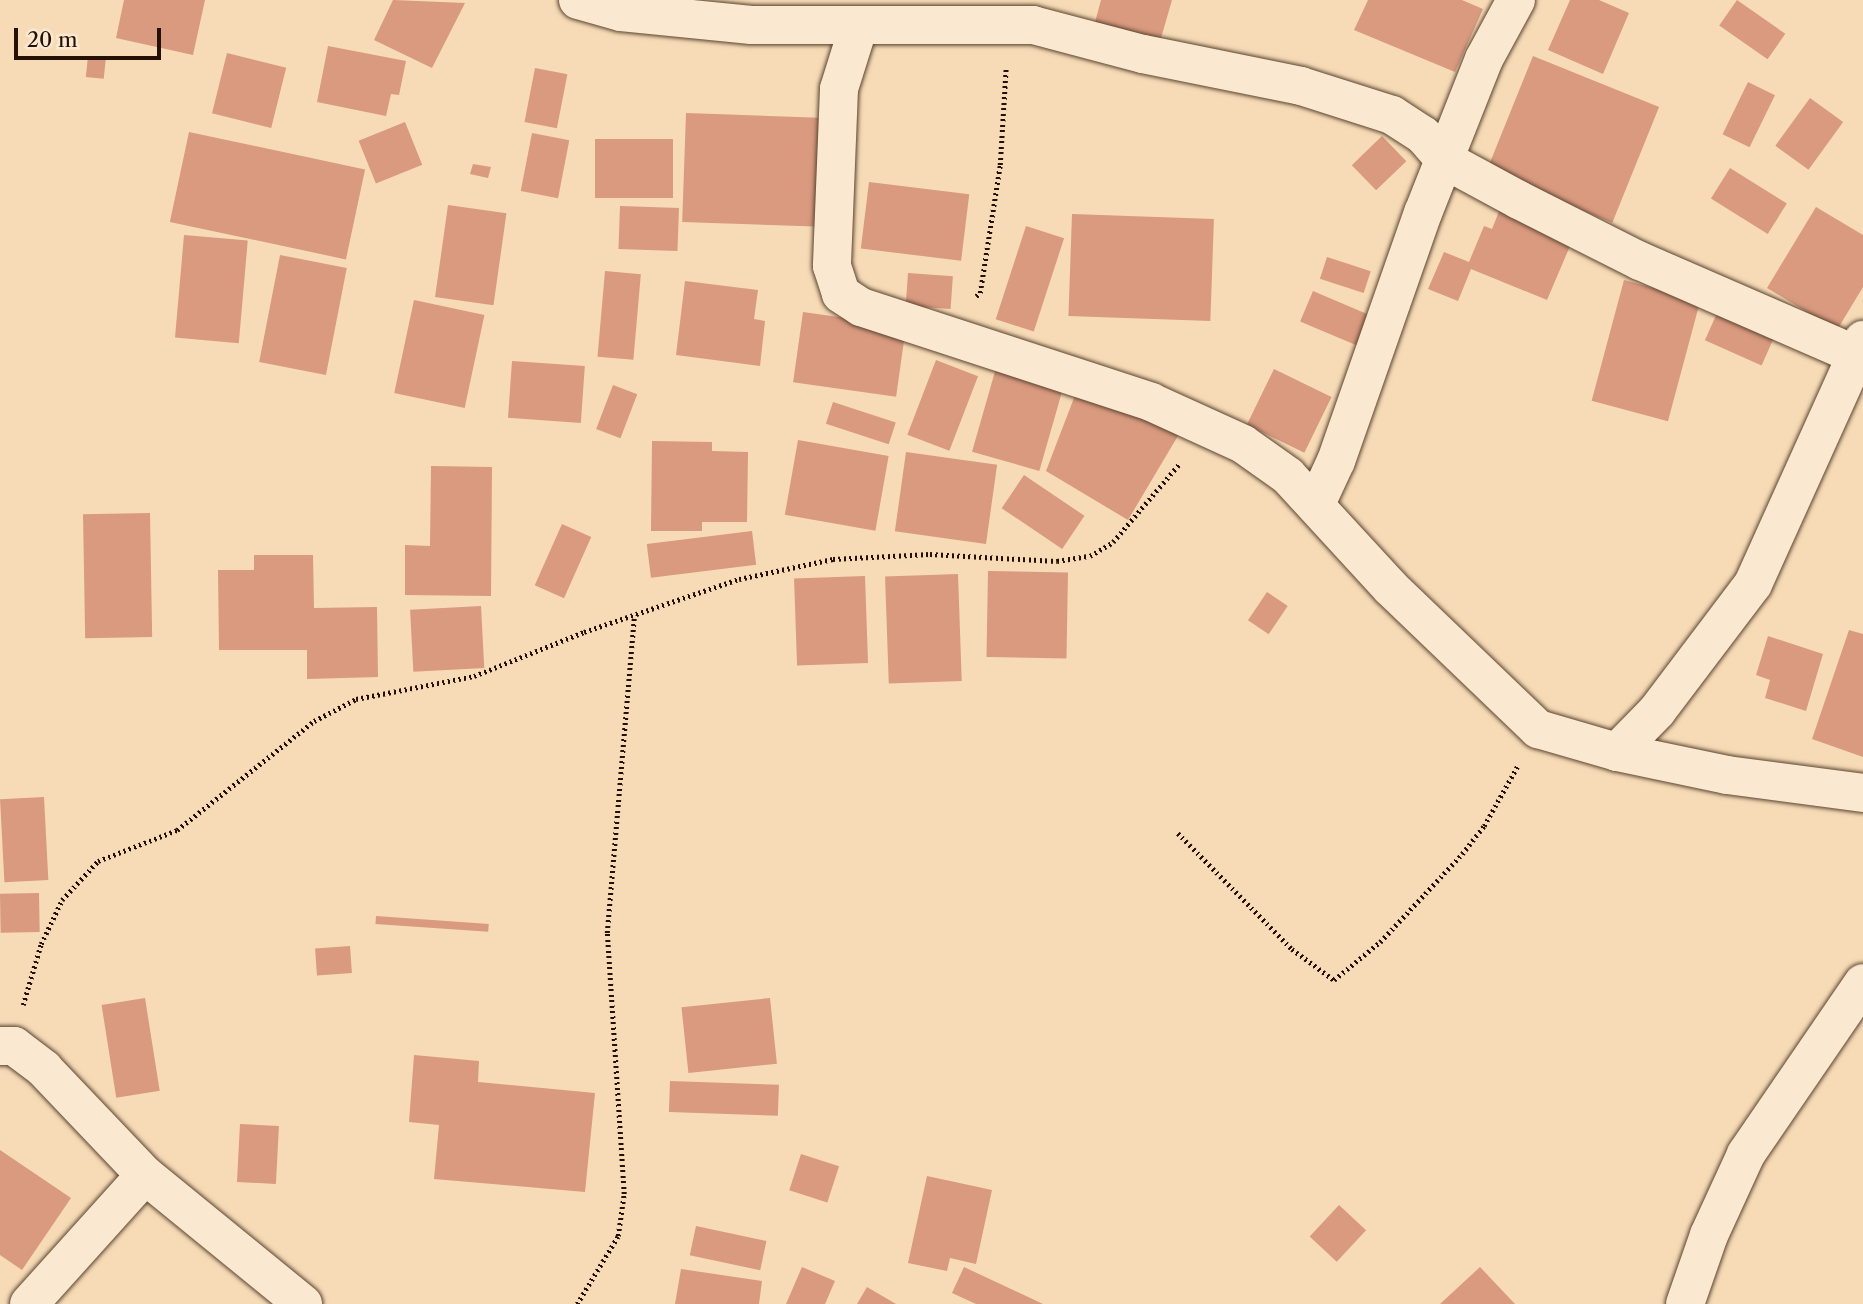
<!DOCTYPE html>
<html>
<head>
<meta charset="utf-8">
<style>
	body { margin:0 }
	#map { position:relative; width:1863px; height:1304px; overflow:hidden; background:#f7dbb6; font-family:"Libre Caslon Text",serif }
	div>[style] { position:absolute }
	.building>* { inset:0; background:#d99a7f; transform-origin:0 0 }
	.path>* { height:4.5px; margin-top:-2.25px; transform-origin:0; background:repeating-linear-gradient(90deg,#251103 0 2px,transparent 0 5.5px) }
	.roads { filter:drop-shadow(0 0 2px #5a4430) drop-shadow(0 0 2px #5a4430) }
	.minor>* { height:38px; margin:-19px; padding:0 19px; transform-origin:19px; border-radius:19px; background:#fae8d0 }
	span { translate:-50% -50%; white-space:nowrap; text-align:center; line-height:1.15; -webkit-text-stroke:6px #fae8d0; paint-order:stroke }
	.scale { position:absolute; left:14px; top:28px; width:147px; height:32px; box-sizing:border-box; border:4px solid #251103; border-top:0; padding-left:9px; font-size:21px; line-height:24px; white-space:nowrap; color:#251103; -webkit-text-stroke:5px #fae8d0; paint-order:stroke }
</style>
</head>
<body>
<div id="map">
	<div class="building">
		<div style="clip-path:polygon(124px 0,205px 0,193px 55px,116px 38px)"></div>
		<div style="clip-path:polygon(393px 0,465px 3px,432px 68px,374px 40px)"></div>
		<div style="clip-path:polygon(1101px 0,1172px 0,1159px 45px,1094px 26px)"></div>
		<div style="clip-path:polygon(1368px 0,1462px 0,1483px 9px,1455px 72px,1354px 30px)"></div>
		<div style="clip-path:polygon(1570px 0,1599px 0,1629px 13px,1603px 74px,1548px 50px)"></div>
		<div style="left:1737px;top:0;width:59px;height:31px;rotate:35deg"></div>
		<div style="clip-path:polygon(328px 46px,406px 61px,399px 95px,391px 94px,386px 116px,317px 102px)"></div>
		<div style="left:227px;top:53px;width:61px;height:62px;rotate:14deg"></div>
		<div style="left:88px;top:56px;width:18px;height:21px;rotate:6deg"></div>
		<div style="left:1533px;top:56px;width:136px;height:125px;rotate:22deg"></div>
		<div style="left:535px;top:68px;width:33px;height:55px;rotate:11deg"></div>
		<div style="left:1748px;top:82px;width:30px;height:58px;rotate:26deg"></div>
		<div style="left:1810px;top:98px;width:41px;height:59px;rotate:36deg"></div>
		<div style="left:686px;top:113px;width:133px;height:109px;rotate:2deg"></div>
		<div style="left:405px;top:122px;width:46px;height:50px;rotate:68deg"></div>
		<div style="left:189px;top:132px;width:180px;height:92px;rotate:12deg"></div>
		<div style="left:532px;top:133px;width:38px;height:59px;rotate:11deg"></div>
		<div style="left:1382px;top:136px;width:35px;height:42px;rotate:46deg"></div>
		<div style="left:595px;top:139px;width:78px;height:59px"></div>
		<div style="clip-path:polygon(473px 164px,491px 167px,488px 178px,470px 174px)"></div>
		<div style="left:1730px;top:168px;width:67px;height:36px;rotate:32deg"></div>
		<div style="left:869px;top:182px;width:101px;height:67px;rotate:7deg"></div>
		<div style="left:448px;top:205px;width:59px;height:93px;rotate:8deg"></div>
		<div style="left:620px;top:206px;width:59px;height:43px;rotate:2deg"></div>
		<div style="clip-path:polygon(1816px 207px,1863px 235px,1863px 287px,1837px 330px,1767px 288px)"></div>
		<div style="clip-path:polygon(1500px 209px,1573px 239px,1547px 300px,1471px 269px,1458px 301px,1428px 289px,1444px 252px,1469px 262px,1484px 226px,1492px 229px)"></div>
		<div style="left:1072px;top:214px;width:142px;height:102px;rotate:2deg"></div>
		<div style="left:1026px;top:226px;width:40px;height:98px;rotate:18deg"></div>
		<div style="left:184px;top:235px;width:64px;height:103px;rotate:5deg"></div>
		<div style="left:280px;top:255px;width:68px;height:109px;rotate:11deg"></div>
		<div style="left:1327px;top:257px;width:46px;height:23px;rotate:18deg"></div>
		<div style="left:605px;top:271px;width:36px;height:86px;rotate:5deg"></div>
		<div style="left:908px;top:273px;width:45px;height:33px;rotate:4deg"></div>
		<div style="left:1624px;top:280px;width:79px;height:125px;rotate:15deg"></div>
		<div style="clip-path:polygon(685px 281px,758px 290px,754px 319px,765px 321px,760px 366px,676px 355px)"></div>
		<div style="left:1313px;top:291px;width:67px;height:33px;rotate:23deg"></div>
		<div style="left:414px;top:300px;width:72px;height:95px;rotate:12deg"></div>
		<div style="left:1722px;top:302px;width:62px;height:42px;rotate:24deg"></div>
		<div style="left:803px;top:312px;width:104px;height:71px;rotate:8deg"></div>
		<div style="left:936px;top:360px;width:45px;height:80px;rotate:21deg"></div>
		<div style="left:512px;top:361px;width:73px;height:57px;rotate:4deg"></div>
		<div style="left:996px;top:368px;width:70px;height:87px;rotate:16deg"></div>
		<div style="left:1274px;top:369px;width:64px;height:62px;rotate:26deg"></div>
		<div style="left:613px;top:385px;width:26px;height:47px;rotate:21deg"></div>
		<div style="clip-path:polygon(1077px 390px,1182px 429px,1128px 520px,1046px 471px)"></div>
		<div style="left:833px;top:402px;width:66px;height:23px;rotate:18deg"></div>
		<div style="left:798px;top:440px;width:92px;height:76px;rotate:10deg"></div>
		<div style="clip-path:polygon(652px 441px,712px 442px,712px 451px,748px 452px,747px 522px,702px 522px,702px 531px,651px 531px)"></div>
		<div style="left:906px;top:452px;width:92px;height:80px;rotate:8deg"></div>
		<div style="clip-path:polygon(431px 466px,492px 467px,491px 596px,405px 595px,405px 545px,430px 546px)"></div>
		<div style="left:1024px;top:475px;width:73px;height:40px;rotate:34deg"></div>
		<div style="left:150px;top:513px;width:124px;height:67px;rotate:89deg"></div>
		<div style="left:562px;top:524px;width:32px;height:67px;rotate:24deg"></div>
		<div style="left:752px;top:531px;width:34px;height:106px;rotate:83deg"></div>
		<div style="clip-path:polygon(254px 555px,313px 555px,314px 608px,377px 607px,378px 677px,307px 679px,307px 650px,219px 650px,218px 570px,254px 570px)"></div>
		<div style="left:988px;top:571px;width:80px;height:86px;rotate:1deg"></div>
		<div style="left:958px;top:574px;width:107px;height:73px;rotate:88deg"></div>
		<div style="left:865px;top:576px;width:87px;height:71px;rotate:88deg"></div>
		<div style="left:1267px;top:592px;width:25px;height:34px;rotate:34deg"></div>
		<div style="left:481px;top:606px;width:62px;height:71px;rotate:87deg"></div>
		<div style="clip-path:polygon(1849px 630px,1863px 634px,1863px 757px,1812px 739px)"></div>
		<div style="clip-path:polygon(1768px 636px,1823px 654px,1806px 711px,1765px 698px,1770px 680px,1756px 675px)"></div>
		<div style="left:44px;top:797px;width:83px;height:44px;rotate:87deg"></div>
		<div style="left:39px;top:893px;width:39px;height:39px;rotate:89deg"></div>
		<div style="left:376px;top:916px;width:113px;height:8px;rotate:4deg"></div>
		<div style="left:350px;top:946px;width:27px;height:35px;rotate:86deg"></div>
		<div style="left:145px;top:998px;width:94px;height:44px;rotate:81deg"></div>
		<div style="left:770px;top:998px;width:66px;height:89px;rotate:84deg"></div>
		<div style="clip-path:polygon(414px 1055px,479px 1061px,478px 1082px,595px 1093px,585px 1192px,434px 1179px,439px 1125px,409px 1122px)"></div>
		<div style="left:670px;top:1081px;width:109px;height:31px;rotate:2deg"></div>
		<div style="left:240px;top:1124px;width:39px;height:58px;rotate:3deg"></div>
		<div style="clip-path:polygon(0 1150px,71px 1198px,22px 1270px,0 1255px)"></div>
		<div style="left:801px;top:1154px;width:40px;height:38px;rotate:18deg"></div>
		<div style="clip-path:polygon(927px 1176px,992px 1190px,976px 1264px,950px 1258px,947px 1271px,908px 1263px)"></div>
		<div style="left:1339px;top:1205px;width:37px;height:43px;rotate:43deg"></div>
		<div style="left:696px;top:1226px;width:72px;height:30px;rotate:12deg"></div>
		<div style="clip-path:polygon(802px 1267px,835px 1281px,825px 1304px,786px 1304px)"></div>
		<div style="clip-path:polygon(964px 1267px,1043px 1304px,976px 1304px,952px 1293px)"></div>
		<div style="clip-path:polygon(1480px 1267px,1515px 1304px,1440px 1304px)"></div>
		<div style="clip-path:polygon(681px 1269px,762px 1281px,759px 1304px,675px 1304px)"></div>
		<div style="clip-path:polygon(867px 1287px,896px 1304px,857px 1304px)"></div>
	</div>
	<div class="path">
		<div style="left:976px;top:296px;width:5px;rotate:-37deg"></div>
		<div style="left:980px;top:293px;width:130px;rotate:-81.1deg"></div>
		<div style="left:1000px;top:165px;width:97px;rotate:-86.5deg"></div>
		<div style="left:1178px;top:833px;width:163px;rotate:45.5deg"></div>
		<div style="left:1292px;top:949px;width:52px;rotate:36.4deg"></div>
		<div style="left:1334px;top:980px;width:60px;rotate:-39.6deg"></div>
		<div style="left:1380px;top:942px;width:120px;rotate:-47deg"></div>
		<div style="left:1462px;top:854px;width:36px;rotate:-52deg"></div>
		<div style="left:1484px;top:826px;width:68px;rotate:-60.8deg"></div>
		<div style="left:23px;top:1005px;width:64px;rotate:-73.6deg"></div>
		<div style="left:41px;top:944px;width:49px;rotate:-64.5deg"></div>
		<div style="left:62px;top:900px;width:53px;rotate:-47.3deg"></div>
		<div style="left:98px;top:861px;width:85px;rotate:-21.4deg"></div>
		<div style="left:177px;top:830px;width:175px;rotate:-38.5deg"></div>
		<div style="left:314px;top:721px;width:47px;rotate:-27.6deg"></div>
		<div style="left:356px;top:699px;width:120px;rotate:-11deg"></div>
		<div style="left:474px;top:676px;width:118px;rotate:-21.8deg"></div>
		<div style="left:584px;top:632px;width:164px;rotate:-18.9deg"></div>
		<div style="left:739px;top:579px;width:96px;rotate:-12deg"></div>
		<div style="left:833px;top:559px;width:97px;rotate:-3deg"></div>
		<div style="left:930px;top:554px;width:127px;rotate:3.2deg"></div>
		<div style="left:1057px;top:561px;width:33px;rotate:-9deg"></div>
		<div style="left:1090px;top:556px;width:27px;rotate:-31deg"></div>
		<div style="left:1113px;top:542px;width:104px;rotate:-49.7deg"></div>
		<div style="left:577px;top:1304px;width:79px;rotate:-58.9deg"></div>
		<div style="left:618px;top:1236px;width:42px;rotate:-81.9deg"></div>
		<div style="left:624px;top:1194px;width:262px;rotate:-93.7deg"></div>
		<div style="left:607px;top:933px;width:319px;rotate:-85.1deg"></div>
	</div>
	<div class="roads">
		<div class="minor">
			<div style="left:578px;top:0;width:45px;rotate:15.6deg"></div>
			<div style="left:621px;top:12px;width:131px;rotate:5.7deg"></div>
			<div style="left:751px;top:25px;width:282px"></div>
			<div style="left:1033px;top:25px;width:114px;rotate:14.8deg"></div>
			<div style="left:1143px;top:54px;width:161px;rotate:11.4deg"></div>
			<div style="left:1301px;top:86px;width:96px;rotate:17.7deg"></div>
			<div style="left:1392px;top:115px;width:37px;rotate:33deg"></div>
			<div style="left:1423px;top:135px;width:33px;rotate:49deg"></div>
			<div style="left:1445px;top:160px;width:84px;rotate:28.4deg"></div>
			<div style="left:1519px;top:200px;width:136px;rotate:26.8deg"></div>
			<div style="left:1640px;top:261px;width:233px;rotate:23.5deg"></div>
			<div style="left:859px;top:25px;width:67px;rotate:107.4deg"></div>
			<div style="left:839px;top:89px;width:177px;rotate:92.3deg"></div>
			<div style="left:832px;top:266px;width:29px;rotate:72deg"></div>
			<div style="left:841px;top:294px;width:24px;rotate:33deg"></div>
			<div style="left:861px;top:307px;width:305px;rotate:18.1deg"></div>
			<div style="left:1151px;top:402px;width:101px;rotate:24.5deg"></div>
			<div style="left:1243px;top:444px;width:55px;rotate:35.4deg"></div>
			<div style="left:1288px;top:476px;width:152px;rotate:47.4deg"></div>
			<div style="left:1391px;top:588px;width:204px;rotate:43.8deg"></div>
			<div style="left:1538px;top:729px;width:82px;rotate:16.2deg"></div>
			<div style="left:1617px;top:752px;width:112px;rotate:11.8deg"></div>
			<div style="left:1727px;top:775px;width:137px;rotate:7.5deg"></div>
			<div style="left:1316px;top:504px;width:47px;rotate:-65.1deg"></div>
			<div style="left:1336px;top:461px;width:263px;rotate:-70.7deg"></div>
			<div style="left:1423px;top:213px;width:166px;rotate:-68.4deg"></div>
			<div style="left:1484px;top:59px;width:67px;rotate:-61.5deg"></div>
			<div style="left:1617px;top:752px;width:57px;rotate:-45.7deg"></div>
			<div style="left:1657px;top:711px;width:159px;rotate:-52.9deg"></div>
			<div style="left:1753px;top:584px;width:268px;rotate:-65.7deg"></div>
			<div style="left:0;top:1046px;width:14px"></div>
			<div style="left:14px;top:1046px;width:38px;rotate:37deg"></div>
			<div style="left:44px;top:1069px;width:146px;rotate:46.4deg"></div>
			<div style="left:145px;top:1175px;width:204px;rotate:39.2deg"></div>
			<div style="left:29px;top:1304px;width:173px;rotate:-48deg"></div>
			<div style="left:1685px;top:1304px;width:73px;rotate:-70.8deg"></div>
			<div style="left:1709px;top:1235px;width:89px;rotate:-65.4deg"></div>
			<div style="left:1746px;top:1154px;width:207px;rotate:-55.6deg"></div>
		</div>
	</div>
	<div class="scale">20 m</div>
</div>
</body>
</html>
